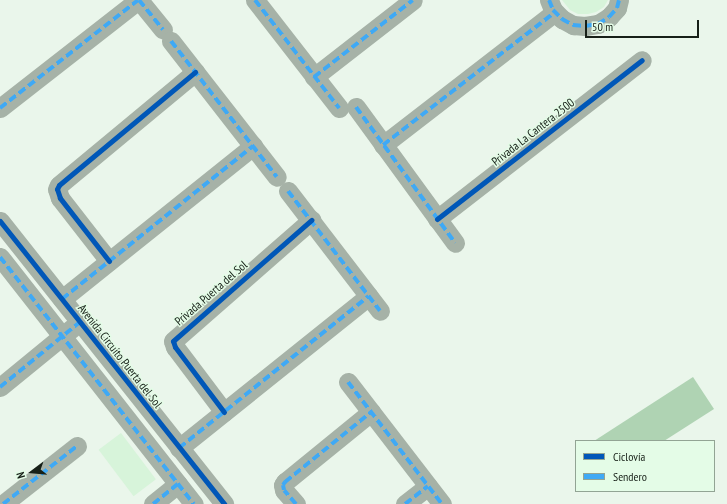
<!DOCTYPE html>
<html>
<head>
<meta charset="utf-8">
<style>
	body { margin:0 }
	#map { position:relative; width:727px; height:504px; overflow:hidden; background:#eaf6eb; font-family:"PT Sans Narrow",sans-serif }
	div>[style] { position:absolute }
	.green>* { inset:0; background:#d7f4da; transform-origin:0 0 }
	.water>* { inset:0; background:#afd3b3 }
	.minor>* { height:19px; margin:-9.5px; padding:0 9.5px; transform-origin:9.5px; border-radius:9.5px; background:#a6b2a7 }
	.quiet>* { height:4px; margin-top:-2px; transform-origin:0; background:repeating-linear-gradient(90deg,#3fa9f5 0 8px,transparent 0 12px) }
	.cycleway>* { height:5px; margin:-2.5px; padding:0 2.5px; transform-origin:2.5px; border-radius:2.5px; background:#0057b8 }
	span { translate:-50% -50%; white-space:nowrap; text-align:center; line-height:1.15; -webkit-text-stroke:3px #e4fce7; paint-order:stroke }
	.street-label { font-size:12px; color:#172018 }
	.legend { position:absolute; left:575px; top:440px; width:140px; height:52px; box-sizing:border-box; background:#e4fce7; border:1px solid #92a494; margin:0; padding:5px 7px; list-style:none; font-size:12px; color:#172018 }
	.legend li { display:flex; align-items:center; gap:8px; height:20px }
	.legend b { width:20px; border:1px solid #92a494 }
	.north { position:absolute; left:12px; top:452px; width:40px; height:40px; -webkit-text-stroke:3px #e4fce7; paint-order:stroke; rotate:254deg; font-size:11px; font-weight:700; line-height:16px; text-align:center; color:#172018 }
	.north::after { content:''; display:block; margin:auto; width:14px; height:18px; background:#172018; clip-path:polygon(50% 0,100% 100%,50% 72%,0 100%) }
	.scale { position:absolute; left:585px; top:20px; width:114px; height:18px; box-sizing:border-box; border:2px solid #172018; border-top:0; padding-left:5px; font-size:12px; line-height:14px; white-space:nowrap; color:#172018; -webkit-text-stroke:3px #e4fce7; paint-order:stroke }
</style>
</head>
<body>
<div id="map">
	<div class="green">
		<div style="clip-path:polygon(562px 0,608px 0,604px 7px,596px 12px,588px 14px,578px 14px,570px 10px)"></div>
		<div style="left:121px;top:433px;width:58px;height:28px;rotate:53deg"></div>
	</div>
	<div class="water">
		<div style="clip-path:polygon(693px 377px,714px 409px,664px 441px,594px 441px)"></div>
	</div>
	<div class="minor">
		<div style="left:139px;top:0;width:38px;rotate:51deg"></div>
		<div style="left:255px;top:0;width:137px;rotate:52.1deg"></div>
		<div style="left:549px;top:0;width:11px;rotate:68deg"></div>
		<div style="left:553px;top:10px;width:13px;rotate:45deg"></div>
		<div style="left:562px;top:19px;width:13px;rotate:29deg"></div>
		<div style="left:573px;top:25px;width:12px;rotate:5deg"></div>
		<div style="left:585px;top:26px;width:13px;rotate:-9deg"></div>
		<div style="left:598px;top:24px;width:13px;rotate:-32deg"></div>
		<div style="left:609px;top:17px;width:12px;rotate:-48deg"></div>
		<div style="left:617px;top:8px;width:8px;rotate:-76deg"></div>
		<div style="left:171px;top:41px;width:172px;rotate:52.1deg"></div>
		<div style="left:314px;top:77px;width:125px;rotate:-37.9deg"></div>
		<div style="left:356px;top:107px;width:168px;rotate:53.9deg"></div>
		<div style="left:0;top:108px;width:175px;rotate:-38deg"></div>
		<div style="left:383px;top:145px;width:217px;rotate:-37.7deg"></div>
		<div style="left:288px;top:191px;width:151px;rotate:52.5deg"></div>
		<div style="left:437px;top:219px;width:259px;rotate:-37.8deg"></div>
		<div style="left:0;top:221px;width:361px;rotate:51.6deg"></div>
		<div style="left:0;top:257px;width:314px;rotate:51.9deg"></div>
		<div style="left:109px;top:261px;width:80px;rotate:-127.9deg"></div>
		<div style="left:60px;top:198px;width:9px;rotate:-108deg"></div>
		<div style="left:57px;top:189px;width:4px;rotate:-63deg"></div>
		<div style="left:59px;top:185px;width:177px;rotate:-39.7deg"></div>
		<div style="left:62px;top:299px;width:245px;rotate:-38.7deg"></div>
		<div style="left:348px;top:382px;width:154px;rotate:52.4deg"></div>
		<div style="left:0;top:387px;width:93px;rotate:-39.3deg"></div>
		<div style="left:224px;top:412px;width:81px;rotate:-127deg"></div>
		<div style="left:175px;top:347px;width:6px;rotate:-108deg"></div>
		<div style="left:173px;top:341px;width:184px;rotate:-41.2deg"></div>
		<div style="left:179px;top:448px;width:243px;rotate:-38.7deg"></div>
		<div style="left:3px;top:504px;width:94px;rotate:-38.1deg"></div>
		<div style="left:153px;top:504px;width:32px;rotate:-39deg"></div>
		<div style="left:296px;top:504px;width:18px;rotate:-131deg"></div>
		<div style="left:284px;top:490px;width:5px;rotate:-101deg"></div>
		<div style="left:283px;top:485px;width:4px;rotate:-56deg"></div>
		<div style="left:285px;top:482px;width:111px;rotate:-39.1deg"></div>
		<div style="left:405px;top:504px;width:29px;rotate:-38deg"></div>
	</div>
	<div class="quiet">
		<div style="left:139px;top:0;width:38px;rotate:51deg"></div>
		<div style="left:255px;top:0;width:137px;rotate:52.1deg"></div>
		<div style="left:549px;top:0;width:11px;rotate:68deg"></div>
		<div style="left:553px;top:10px;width:13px;rotate:45deg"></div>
		<div style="left:562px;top:19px;width:13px;rotate:29deg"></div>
		<div style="left:573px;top:25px;width:12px;rotate:5deg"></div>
		<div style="left:585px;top:26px;width:13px;rotate:-9deg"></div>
		<div style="left:598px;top:24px;width:13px;rotate:-32deg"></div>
		<div style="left:609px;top:17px;width:12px;rotate:-48deg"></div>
		<div style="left:617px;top:8px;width:8px;rotate:-76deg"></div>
		<div style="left:171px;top:41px;width:172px;rotate:52.1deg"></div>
		<div style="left:314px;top:77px;width:125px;rotate:-37.9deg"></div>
		<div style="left:356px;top:107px;width:168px;rotate:53.9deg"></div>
		<div style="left:0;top:108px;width:175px;rotate:-38deg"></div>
		<div style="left:383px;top:145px;width:217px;rotate:-37.7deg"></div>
		<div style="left:288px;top:191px;width:151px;rotate:52.5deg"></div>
		<div style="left:0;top:257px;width:314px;rotate:51.9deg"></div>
		<div style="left:62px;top:299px;width:245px;rotate:-38.7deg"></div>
		<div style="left:348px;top:382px;width:154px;rotate:52.4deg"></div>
		<div style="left:0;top:387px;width:103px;rotate:-39.1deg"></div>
		<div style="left:179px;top:448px;width:243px;rotate:-38.7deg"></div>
		<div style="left:3px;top:504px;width:94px;rotate:-38.1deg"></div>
		<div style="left:153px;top:504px;width:32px;rotate:-39deg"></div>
		<div style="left:296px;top:504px;width:18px;rotate:-131deg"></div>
		<div style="left:284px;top:490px;width:5px;rotate:-101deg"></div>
		<div style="left:283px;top:485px;width:4px;rotate:-56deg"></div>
		<div style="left:285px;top:482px;width:111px;rotate:-39.1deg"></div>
		<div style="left:405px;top:504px;width:29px;rotate:-38deg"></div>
	</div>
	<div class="cycleway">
		<div style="left:437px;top:219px;width:259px;rotate:-37.8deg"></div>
		<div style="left:0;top:221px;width:361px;rotate:51.6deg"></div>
		<div style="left:109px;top:261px;width:80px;rotate:-127.9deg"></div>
		<div style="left:60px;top:198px;width:9px;rotate:-108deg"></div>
		<div style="left:57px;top:189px;width:4px;rotate:-63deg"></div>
		<div style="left:59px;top:185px;width:177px;rotate:-39.7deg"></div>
		<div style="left:224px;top:412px;width:81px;rotate:-127deg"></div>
		<div style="left:175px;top:347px;width:6px;rotate:-108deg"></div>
		<div style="left:173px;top:341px;width:184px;rotate:-41.2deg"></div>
	</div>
	<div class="street-label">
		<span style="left:533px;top:132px;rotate:-38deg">Privada La Cantera 2500</span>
		<span style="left:211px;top:293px;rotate:-41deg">Privada Puerta del Sol</span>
		<span style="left:120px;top:356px;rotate:52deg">Avenida Circuito Puerta del Sol</span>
	</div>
	<ul class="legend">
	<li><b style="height:5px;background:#0057b8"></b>Ciclovía</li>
	<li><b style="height:5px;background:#3fa9f5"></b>Sendero</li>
	</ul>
	<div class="north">N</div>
	<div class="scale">50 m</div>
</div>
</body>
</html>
